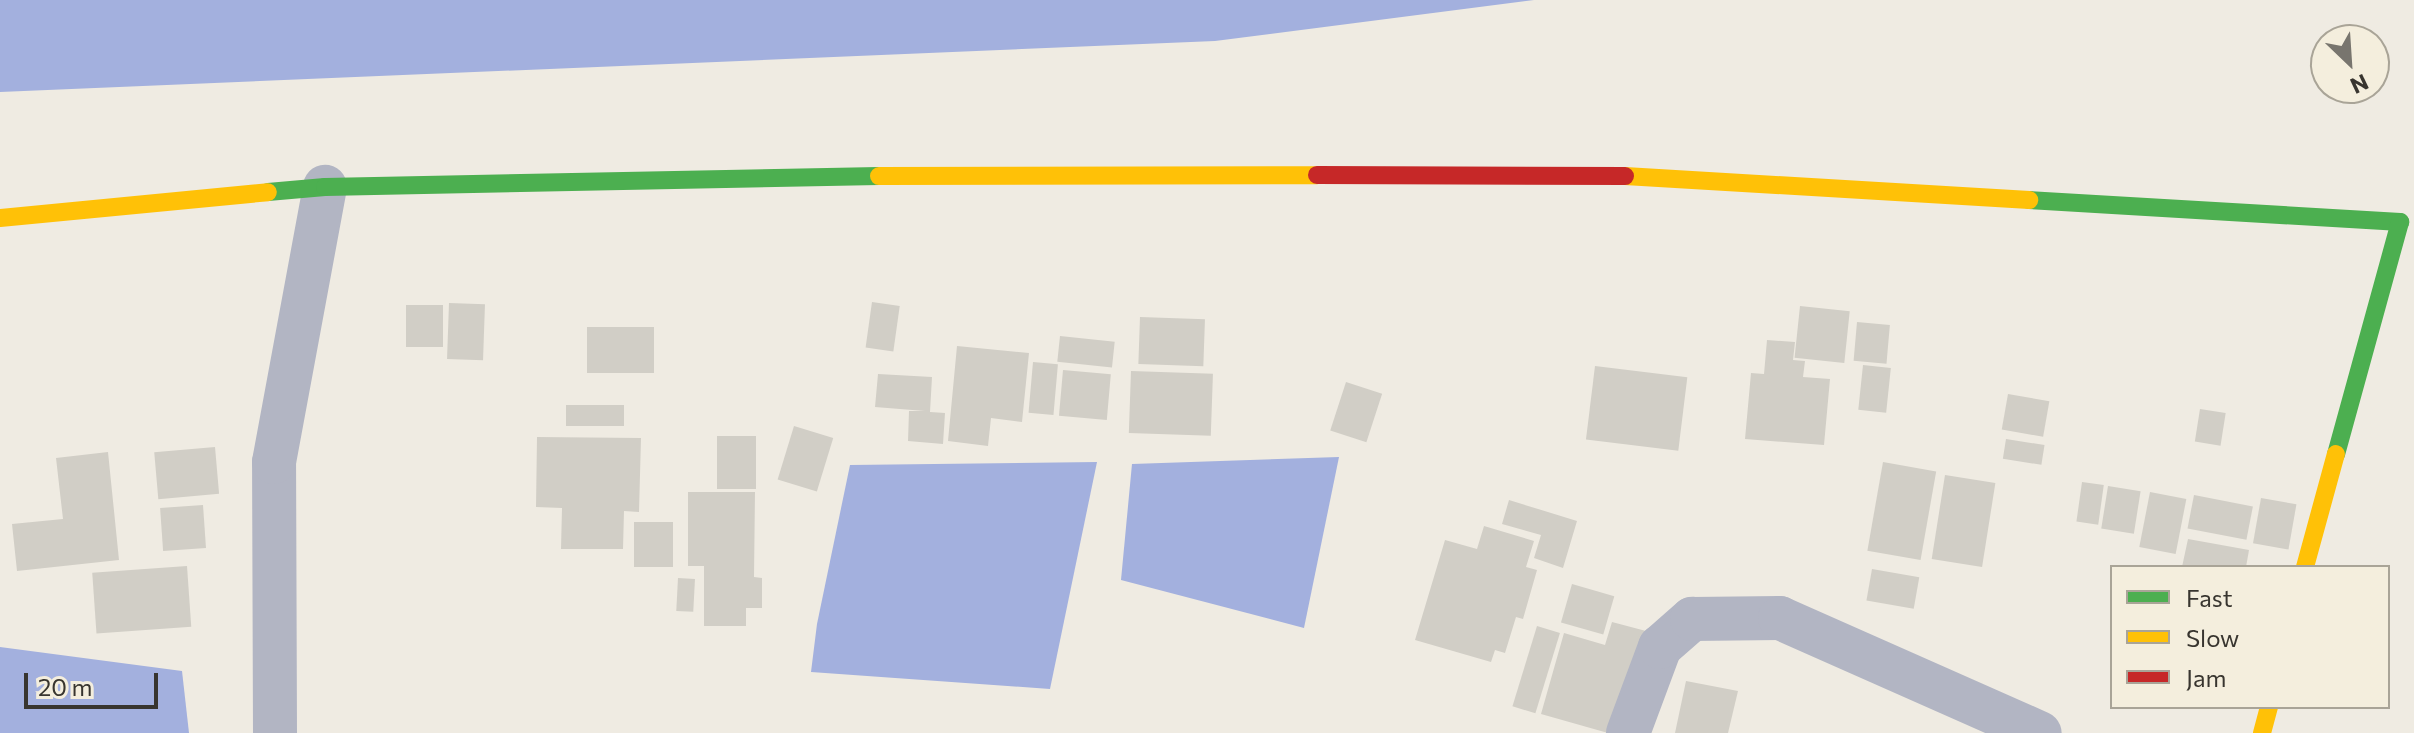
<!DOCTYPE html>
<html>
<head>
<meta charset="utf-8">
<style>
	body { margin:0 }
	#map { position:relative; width:2414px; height:733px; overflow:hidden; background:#efebe2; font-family:Commissioner,sans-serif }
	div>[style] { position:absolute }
	.water>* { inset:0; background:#a3b0de }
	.building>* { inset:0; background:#d1cec6; transform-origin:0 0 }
	.street>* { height:44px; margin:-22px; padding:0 22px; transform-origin:22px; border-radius:22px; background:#b2b5c3 }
	.fast>* { height:18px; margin:-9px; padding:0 9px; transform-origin:9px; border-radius:9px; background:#4caf50 }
	.slow>* { height:18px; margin:-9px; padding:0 9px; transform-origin:9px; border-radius:9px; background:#ffc107 }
	.jam>* { height:18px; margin:-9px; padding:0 9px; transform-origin:9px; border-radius:9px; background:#c62828 }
	span { translate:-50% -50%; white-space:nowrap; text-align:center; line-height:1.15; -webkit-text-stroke:8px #f4eedd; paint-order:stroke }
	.legend { position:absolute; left:2110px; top:565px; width:280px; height:144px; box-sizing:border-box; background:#f4eedd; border:2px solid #a9a497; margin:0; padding:10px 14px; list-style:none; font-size:24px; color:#38352f }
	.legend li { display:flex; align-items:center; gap:16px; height:40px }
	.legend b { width:40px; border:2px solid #a9a497 }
	.north { position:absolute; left:2310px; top:24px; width:80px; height:80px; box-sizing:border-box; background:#f4eedd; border:2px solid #a9a497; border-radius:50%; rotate:155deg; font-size:22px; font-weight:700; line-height:32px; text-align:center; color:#38352f }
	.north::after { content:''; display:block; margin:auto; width:28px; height:36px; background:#78756e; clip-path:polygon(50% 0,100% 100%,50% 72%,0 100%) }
	.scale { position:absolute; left:24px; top:673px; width:134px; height:36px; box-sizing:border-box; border:4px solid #38352f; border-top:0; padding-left:10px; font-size:24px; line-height:28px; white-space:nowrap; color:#38352f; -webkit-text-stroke:6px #f4eedd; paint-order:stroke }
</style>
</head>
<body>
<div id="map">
	<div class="water">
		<div style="clip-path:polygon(0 0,1534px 0,1215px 41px,0 92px)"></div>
		<div style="clip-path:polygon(1339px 457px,1304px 628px,1121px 580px,1132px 464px)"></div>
		<div style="clip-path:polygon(1097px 462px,1050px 689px,811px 672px,817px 624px,850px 465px)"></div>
		<div style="clip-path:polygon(0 647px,182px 671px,189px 733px,0 733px)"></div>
	</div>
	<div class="building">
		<div style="left:872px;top:302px;width:28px;height:46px;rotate:8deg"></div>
		<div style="left:449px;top:303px;width:36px;height:56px;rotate:2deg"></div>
		<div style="left:406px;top:305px;width:37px;height:42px"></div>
		<div style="left:1800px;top:306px;width:50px;height:52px;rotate:6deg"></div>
		<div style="left:1140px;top:317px;width:65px;height:47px;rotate:2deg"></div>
		<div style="left:1857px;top:322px;width:33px;height:39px;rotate:5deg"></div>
		<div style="left:654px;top:327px;width:46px;height:67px;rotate:90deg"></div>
		<div style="left:1060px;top:336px;width:55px;height:26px;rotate:6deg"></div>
		<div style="clip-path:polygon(1767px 340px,1795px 342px,1793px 360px,1805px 361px,1803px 377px,1830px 379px,1824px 445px,1745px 439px,1751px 373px,1764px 374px)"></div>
		<div style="clip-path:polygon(957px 346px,1029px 353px,1022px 422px,991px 418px,988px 446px,948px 441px)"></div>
		<div style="left:1033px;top:362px;width:25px;height:51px;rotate:5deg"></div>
		<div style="left:1863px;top:365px;width:28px;height:45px;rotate:6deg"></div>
		<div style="left:1595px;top:366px;width:93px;height:74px;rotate:7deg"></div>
		<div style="left:1063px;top:370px;width:48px;height:46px;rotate:5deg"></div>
		<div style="left:1131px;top:371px;width:82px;height:62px;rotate:2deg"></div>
		<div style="clip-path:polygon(878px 374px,932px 377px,930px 412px,945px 413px,943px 444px,908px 441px,909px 411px,925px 411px,875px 407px)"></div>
		<div style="left:1346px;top:382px;width:38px;height:51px;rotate:18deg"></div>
		<div style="left:2008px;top:394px;width:42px;height:36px;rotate:10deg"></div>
		<div style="left:566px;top:405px;width:58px;height:21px"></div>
		<div style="left:2200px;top:409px;width:26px;height:33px;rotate:9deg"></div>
		<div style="left:794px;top:426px;width:41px;height:56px;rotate:17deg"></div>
		<div style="left:717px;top:436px;width:39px;height:53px"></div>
		<div style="clip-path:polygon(537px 437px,641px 438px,639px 512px,624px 511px,623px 549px,561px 549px,562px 508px,536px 507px)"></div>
		<div style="left:2006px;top:439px;width:39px;height:20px;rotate:9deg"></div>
		<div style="left:215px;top:447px;width:47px;height:61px;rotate:85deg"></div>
		<div style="clip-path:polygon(108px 452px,119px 560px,17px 571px,12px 524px,63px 519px,56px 458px)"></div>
		<div style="left:1883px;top:462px;width:54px;height:90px;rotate:10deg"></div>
		<div style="left:1945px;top:475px;width:51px;height:85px;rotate:9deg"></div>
		<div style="left:2082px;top:482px;width:22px;height:40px;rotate:8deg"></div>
		<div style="left:2108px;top:486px;width:33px;height:43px;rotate:9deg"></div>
		<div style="clip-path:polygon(688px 492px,755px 492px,754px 577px,762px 578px,762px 608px,746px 608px,746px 626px,704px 626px,704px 566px,688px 566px)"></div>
		<div style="left:2150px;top:492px;width:37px;height:56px;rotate:11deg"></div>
		<div style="left:2194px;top:495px;width:60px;height:34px;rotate:11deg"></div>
		<div style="left:2261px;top:498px;width:36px;height:46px;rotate:10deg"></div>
		<div style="clip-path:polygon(1509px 500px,1577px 521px,1563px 568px,1534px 558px,1541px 535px,1502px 524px)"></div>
		<div style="left:203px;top:505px;width:43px;height:43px;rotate:86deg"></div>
		<div style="left:634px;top:522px;width:39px;height:45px"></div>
		<div style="clip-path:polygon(1484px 526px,1534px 541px,1526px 567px,1537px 570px,1523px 619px,1516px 617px,1505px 653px,1495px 650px,1491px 662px,1415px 640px,1445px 540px,1477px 549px)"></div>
		<div style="clip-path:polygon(2188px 539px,2249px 550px,2246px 567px,2182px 567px)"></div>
		<div style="left:187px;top:566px;width:61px;height:95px;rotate:86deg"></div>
		<div style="left:1872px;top:569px;width:48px;height:32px;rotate:10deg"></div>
		<div style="left:678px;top:578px;width:17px;height:33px;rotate:3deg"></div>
		<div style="left:1572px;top:584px;width:44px;height:40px;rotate:16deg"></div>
		<div style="clip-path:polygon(1612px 622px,1646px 631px,1608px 733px,1541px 714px,1564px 633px,1605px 645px)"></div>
		<div style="left:1537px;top:626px;width:24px;height:84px;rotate:17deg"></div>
		<div style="clip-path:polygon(1686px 681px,1738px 691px,1728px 733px,1675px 733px)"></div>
	</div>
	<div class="street">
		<div style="left:275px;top:733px;width:271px;rotate:-90.2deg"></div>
		<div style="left:274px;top:462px;width:280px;rotate:-79.5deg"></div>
		<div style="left:1628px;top:733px;width:92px;rotate:-69.6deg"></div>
		<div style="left:1660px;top:647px;width:43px;rotate:-41.2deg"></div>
		<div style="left:1692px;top:619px;width:88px;rotate:-0.7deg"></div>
		<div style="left:1780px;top:618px;width:284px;rotate:23.9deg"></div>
	</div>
	<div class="fast">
		<div style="left:268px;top:192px;width:57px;rotate:-5deg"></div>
		<div style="left:325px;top:187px;width:554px;rotate:-1.14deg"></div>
		<div style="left:2029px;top:200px;width:372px;rotate:3.4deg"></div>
		<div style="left:2400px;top:222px;width:241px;rotate:105.4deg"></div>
	</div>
	<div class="slow">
		<div style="left:879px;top:176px;width:438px;rotate:-0.1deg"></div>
		<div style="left:1625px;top:176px;width:405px;rotate:3.4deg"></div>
		<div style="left:0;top:218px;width:269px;rotate:-5.5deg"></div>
		<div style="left:2305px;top:567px;width:117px;rotate:-74.7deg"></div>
		<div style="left:2262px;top:733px;width:27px;rotate:-75deg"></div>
	</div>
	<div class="jam">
		<div style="left:1317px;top:175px;width:308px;rotate:0.2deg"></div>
	</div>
	<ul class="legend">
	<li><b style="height:10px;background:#4caf50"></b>Fast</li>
	<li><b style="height:10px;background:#ffc107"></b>Slow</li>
	<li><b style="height:10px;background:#c62828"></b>Jam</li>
	</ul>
	<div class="north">N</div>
	<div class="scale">20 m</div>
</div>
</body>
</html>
